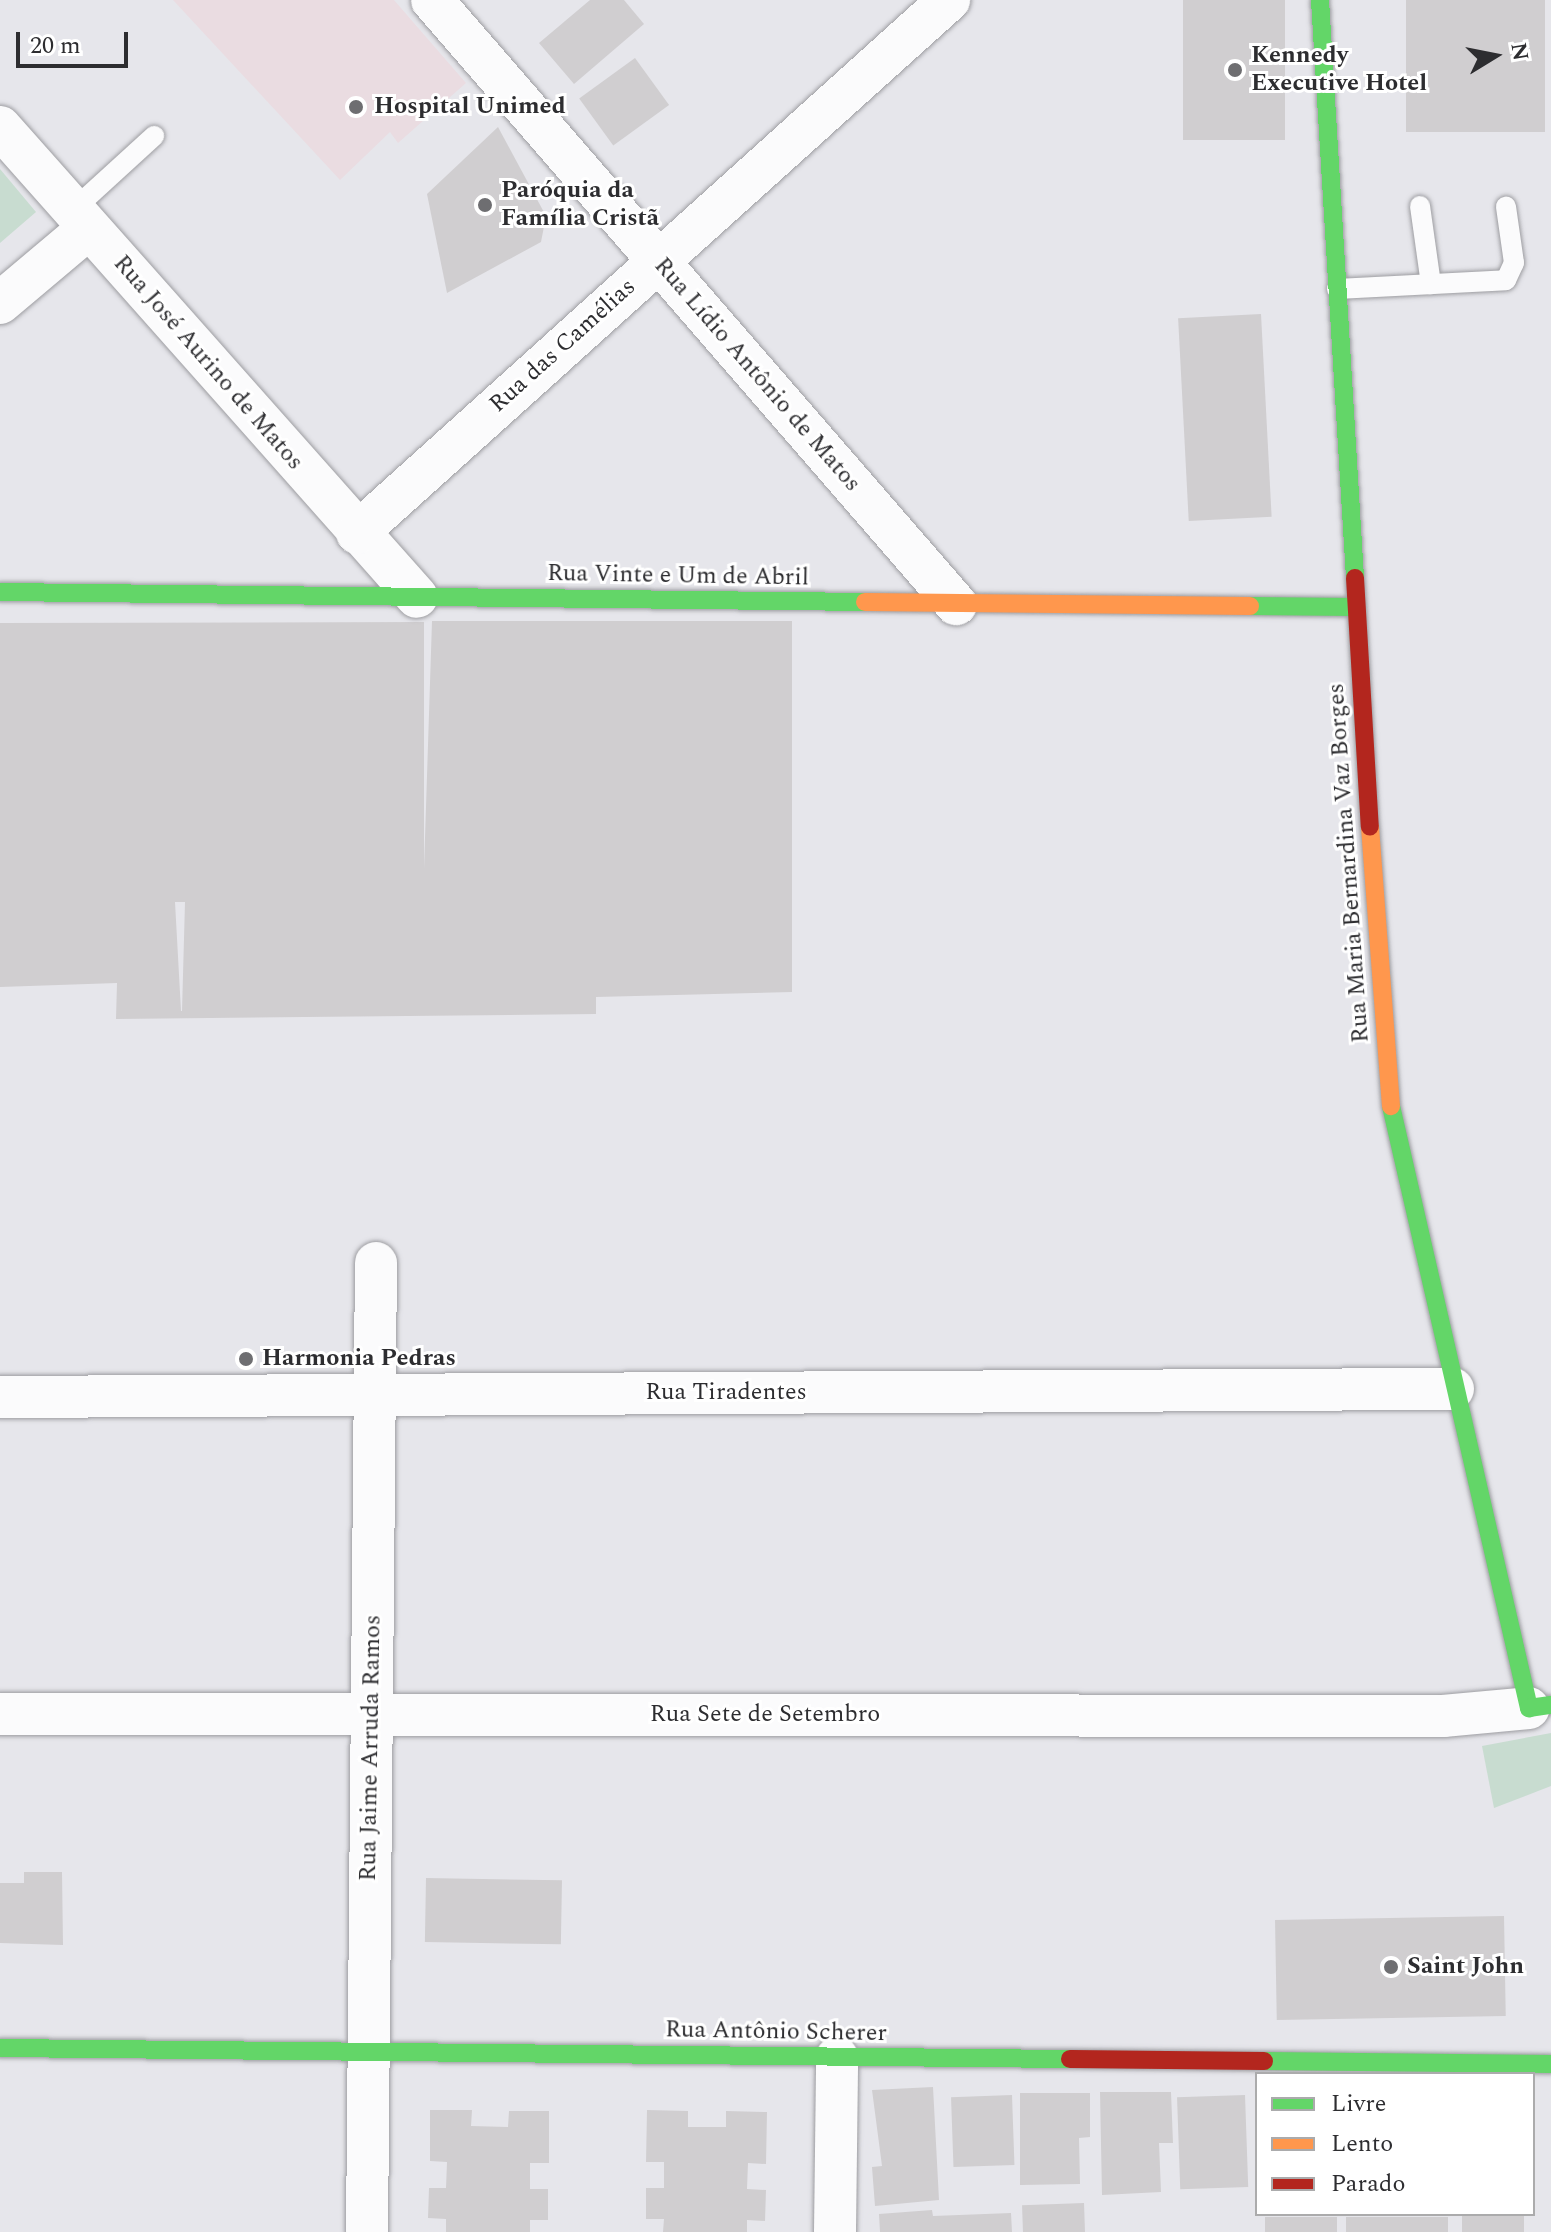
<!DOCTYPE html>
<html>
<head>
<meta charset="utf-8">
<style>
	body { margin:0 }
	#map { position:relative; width:1551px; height:2232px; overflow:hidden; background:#e6e6eb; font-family:Spectral,serif }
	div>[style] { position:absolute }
	.medical>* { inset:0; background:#eadce1 }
	.green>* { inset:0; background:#c8dcd0 }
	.building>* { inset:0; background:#d0ced0; transform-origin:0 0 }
	.roads { filter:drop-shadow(0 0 2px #9d9da1) drop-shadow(0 0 2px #9d9da1) }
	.lane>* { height:20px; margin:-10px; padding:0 10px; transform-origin:10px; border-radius:10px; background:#fbfbfc }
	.street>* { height:42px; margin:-21px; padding:0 21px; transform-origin:21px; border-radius:21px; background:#fbfbfc }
	.fast>* { height:18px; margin:-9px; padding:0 9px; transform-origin:9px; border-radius:9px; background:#63d668 }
	.slow>* { height:18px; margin:-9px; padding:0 9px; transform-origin:9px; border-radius:9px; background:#ff974d }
	.jam>* { height:18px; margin:-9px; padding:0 9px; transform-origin:9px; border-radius:9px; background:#b3261e }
	.dots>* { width:22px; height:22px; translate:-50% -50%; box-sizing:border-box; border:4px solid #fff; border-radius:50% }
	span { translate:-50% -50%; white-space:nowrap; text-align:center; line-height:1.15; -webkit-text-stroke:6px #fff; paint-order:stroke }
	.poi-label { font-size:24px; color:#2d2d30; font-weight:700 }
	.left { translate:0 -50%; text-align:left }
	.street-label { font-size:24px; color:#2d2d30 }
	.legend { position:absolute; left:1255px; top:2072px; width:280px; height:144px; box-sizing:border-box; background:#fff; border:2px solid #ababac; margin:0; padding:10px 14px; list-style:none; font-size:24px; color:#2d2d30 }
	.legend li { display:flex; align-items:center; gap:16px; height:40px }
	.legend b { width:40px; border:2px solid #ababac }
	.north { position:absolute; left:1455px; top:16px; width:80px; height:80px; -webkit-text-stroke:6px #fff; paint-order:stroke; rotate:80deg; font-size:22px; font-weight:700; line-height:32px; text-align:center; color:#2d2d30 }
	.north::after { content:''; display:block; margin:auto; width:28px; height:36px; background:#2d2d30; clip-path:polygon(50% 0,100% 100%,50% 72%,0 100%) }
	.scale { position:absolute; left:16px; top:32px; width:112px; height:36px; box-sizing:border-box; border:4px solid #2d2d30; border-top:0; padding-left:10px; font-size:24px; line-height:28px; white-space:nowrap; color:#2d2d30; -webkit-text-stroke:6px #fff; paint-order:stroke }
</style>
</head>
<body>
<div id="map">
	<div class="medical">
		<div style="clip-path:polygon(173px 0,394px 0,466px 83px,398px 143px,390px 132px,340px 180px)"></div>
	</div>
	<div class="green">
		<div style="clip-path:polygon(0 169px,36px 212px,0 243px)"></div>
		<div style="clip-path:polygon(1551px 1733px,1551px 1786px,1494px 1808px,1482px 1746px)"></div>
	</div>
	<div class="building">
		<div style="clip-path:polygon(590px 0,624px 0,644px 24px,574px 84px,539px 43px)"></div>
		<div style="left:1183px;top:0;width:102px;height:140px"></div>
		<div style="left:1406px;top:0;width:139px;height:132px"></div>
		<div style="left:635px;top:58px;width:58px;height:69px;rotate:54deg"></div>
		<div style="clip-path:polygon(498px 127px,546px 216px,541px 242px,447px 293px,427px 194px)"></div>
		<div style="left:1261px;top:314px;width:203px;height:83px;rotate:87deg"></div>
		<div style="clip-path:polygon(evenodd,432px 621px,792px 621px,792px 992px,596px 997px,596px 1014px,116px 1019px,117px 983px,0 987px,0 623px,424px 622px,424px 869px,432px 621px,175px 902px,185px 902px,182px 1011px,181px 1011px,175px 902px)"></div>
		<div style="clip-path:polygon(24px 1872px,62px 1872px,63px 1945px,0 1943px,0 1883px,24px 1883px)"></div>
		<div style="left:426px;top:1878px;width:136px;height:64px;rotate:1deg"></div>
		<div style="left:1504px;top:1916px;width:100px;height:229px;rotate:89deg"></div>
		<div style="clip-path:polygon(933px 2087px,939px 2200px,875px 2206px,872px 2167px,882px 2166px,872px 2090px)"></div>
		<div style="clip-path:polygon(1100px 2092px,1171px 2092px,1173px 2143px,1159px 2143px,1161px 2192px,1102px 2195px)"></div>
		<div style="clip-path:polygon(1020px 2093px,1090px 2093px,1090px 2137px,1079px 2138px,1080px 2184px,1020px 2185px)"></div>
		<div style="left:1012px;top:2095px;width:70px;height:61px;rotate:88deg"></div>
		<div style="left:1245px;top:2095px;width:92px;height:68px;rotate:88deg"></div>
		<div style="clip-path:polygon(430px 2110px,472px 2110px,471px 2126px,508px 2127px,509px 2111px,549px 2111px,549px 2163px,530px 2163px,530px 2189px,548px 2189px,548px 2220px,530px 2220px,530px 2232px,446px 2232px,446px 2219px,428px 2218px,429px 2188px,446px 2188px,447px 2162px,430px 2161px)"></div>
		<div style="clip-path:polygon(647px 2110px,688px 2111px,688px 2127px,726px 2127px,726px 2111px,767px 2112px,766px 2164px,748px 2163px,747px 2189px,766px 2190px,765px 2221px,747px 2220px,747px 2232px,663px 2232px,664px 2219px,646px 2219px,646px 2188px,664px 2188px,664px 2162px,646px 2162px)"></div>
		<div style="left:1084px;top:2203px;width:29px;height:62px;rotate:88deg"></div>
		<div style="clip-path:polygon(932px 2210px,933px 2216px,1011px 2213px,1012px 2232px,880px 2232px,879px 2214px)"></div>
		<div style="left:1462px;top:2214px;width:62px;height:18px"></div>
		<div style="left:1265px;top:2217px;width:72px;height:15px"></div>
		<div style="left:1448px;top:2217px;width:15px;height:102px;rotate:90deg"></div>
	</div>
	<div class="roads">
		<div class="lane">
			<div style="left:1420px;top:206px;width:79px;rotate:82deg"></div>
			<div style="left:73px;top:210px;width:110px;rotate:-42.4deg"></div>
			<div style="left:1337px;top:289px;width:169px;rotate:-3deg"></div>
			<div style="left:1506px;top:280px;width:19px;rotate:-65deg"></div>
			<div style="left:1514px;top:263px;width:57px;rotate:-98.1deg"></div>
		</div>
		<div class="street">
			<div style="left:432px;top:0;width:800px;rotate:49.06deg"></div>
			<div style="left:0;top:127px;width:628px;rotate:48.42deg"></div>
			<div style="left:0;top:303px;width:116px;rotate:-40.1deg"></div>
			<div style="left:357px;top:533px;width:797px;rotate:-42deg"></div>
			<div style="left:0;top:1397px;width:1453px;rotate:-0.32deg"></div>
			<div style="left:0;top:1714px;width:1443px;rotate:0.08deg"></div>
			<div style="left:1443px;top:1716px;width:86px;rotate:-5.3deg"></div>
			<div style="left:367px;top:2232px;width:969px;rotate:-89.47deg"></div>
			<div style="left:835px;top:2232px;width:175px;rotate:-89.3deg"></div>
		</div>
		<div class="fast">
			<div style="left:1320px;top:0;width:579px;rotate:86.53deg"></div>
			<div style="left:0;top:592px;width:865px;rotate:0.66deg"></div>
			<div style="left:1250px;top:606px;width:106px;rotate:0.5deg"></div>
			<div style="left:1391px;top:1106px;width:618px;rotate:77.09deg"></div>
			<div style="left:1529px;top:1708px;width:22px;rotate:-8deg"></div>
			<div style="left:0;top:2048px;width:1070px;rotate:0.59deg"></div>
			<div style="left:1264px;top:2061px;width:287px;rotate:0.6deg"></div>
		</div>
		<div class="slow">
			<div style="left:865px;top:602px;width:385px;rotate:0.6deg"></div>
			<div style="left:1370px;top:827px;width:280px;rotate:85.7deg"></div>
		</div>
		<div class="jam">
			<div style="left:1355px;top:578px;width:249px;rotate:86.6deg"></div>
			<div style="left:1070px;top:2059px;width:194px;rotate:0.6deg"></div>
		</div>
	</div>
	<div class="dots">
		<div style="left:1235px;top:70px;background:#6e6e71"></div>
		<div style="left:356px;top:107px;background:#6e6e71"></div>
		<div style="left:485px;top:205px;background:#6e6e71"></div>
		<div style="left:246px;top:1359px;background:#6e6e71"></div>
		<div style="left:1391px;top:1967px;background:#6e6e71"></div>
	</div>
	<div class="poi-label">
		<span class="left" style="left:1251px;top:70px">Kennedy<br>Executive Hotel</span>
		<span class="left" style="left:374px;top:107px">Hospital Unimed</span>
		<span class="left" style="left:501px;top:205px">Paróquia da<br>Família Cristã</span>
		<span class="left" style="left:262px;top:1359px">Harmonia Pedras</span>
		<span class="left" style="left:1407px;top:1967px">Saint John</span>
	</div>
	<div class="street-label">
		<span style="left:563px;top:346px;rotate:-42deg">Rua das Camélias</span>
		<span style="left:208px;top:363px;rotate:49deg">Rua José Aurino de Matos</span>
		<span style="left:757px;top:375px;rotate:49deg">Rua Lídio Antônio de Matos</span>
		<span style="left:678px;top:576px;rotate:1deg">Rua Vinte e Um de Abril</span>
		<span style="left:1349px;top:863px;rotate:-94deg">Rua Maria Bernardina Vaz Borges</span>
		<span style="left:726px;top:1393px">Rua Tiradentes</span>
		<span style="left:765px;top:1715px">Rua Sete de Setembro</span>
		<span style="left:371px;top:1748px;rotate:-89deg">Rua Jaime Arruda Ramos</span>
		<span style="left:776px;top:2032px;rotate:1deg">Rua Antônio Scherer</span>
	</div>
	<ul class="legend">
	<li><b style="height:10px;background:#63d668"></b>Livre</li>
	<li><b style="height:10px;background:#ff974d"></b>Lento</li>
	<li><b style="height:10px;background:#b3261e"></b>Parado</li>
	</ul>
	<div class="north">N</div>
	<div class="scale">20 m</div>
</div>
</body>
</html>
